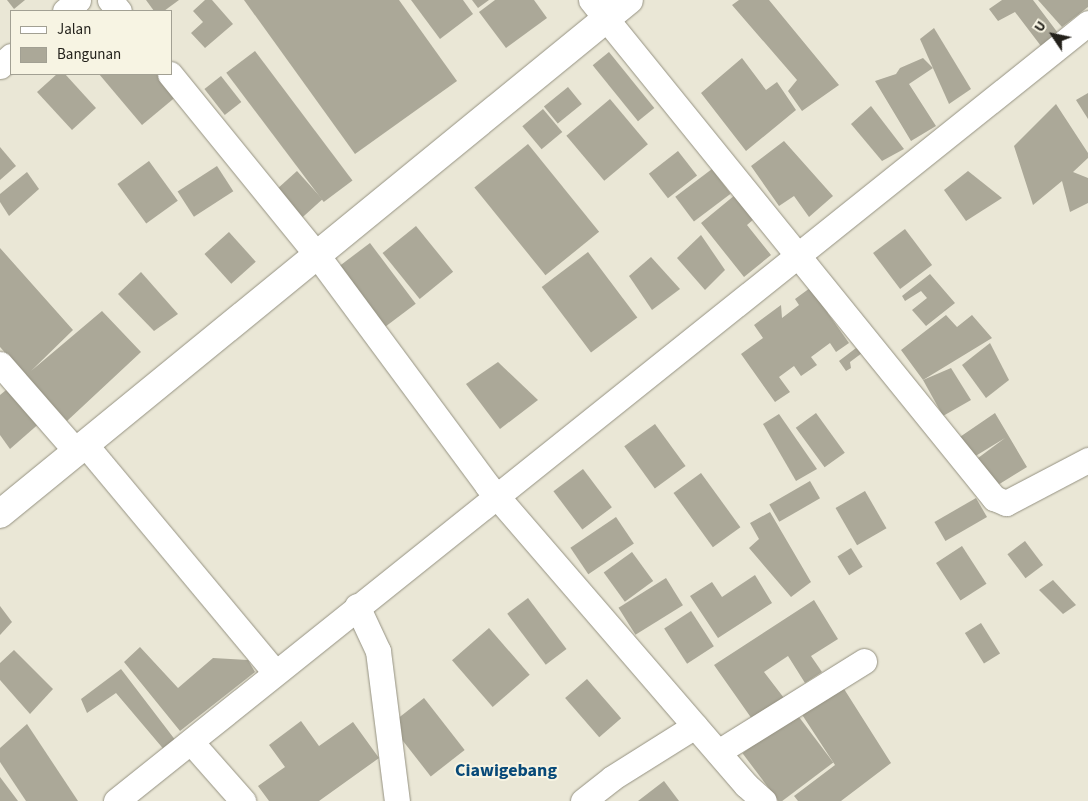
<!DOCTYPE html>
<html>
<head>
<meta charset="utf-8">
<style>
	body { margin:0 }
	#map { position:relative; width:1088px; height:801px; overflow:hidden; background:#eae7d6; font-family:"Source Sans 3",sans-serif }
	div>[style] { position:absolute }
	.building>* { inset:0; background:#aba898; transform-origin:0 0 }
	.roads { filter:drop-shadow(0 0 1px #959282) drop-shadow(0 0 1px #959282) }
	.street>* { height:25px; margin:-12.5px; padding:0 12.5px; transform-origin:12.5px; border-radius:12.5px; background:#fff }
	.secondary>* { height:28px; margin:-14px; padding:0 14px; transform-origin:14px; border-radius:14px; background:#fff }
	span { translate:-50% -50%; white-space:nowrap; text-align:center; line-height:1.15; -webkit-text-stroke:4px #f7f4e3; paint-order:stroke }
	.quarter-label { font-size:18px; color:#074978; font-weight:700 }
	.legend { position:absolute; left:10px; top:10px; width:162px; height:65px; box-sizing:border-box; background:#f7f4e3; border:1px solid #a2a093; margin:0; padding:6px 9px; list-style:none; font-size:15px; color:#23211b }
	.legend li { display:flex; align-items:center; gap:10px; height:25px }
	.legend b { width:25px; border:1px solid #a2a093 }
	.north { position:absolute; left:1028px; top:10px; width:50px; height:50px; -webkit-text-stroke:4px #f7f4e3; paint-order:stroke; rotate:304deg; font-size:14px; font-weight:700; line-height:20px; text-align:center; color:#23211b }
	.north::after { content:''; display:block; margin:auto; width:18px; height:22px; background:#23211b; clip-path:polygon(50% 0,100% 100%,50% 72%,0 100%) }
</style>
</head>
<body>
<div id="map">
	<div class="building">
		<div style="clip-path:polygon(7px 0,25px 0,14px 9px)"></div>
		<div style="clip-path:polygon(146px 0,179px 0,164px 11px,154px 11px)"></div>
		<div style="clip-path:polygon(205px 0,212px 0,233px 24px,205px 48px,191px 33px,203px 22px,193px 11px)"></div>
		<div style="clip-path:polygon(244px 0,399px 0,457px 81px,355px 154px)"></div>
		<div style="clip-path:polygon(411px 0,463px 0,473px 14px,440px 39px)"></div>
		<div style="clip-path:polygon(472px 0,489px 0,478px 8px)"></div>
		<div style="clip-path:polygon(495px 0,534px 0,547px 18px,506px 48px,479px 12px)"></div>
		<div style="clip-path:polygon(739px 0,769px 0,839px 85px,802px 111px,788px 91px,797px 80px,732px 5px)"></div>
		<div style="clip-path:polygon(1002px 0,1033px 0,1061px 37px,1044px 50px,1015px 12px,998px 21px,989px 9px)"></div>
		<div style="clip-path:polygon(1038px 0,1088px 0,1088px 7px,1062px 27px)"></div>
		<div style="clip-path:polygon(934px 28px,971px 89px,949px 104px,920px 39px)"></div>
		<div style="left:255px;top:51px;width:162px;height:36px;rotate:53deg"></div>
		<div style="left:609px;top:52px;width:72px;height:21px;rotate:51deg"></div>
		<div style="clip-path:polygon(742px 58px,766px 90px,777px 82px,796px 110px,746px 151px,701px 93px)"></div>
		<div style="clip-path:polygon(923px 58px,933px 68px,909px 84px,936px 126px,911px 141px,875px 81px,896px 74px,900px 68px)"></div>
		<div style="clip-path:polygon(57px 74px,65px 74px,96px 108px,72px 130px,37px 92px)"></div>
		<div style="clip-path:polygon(99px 74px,160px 74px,178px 95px,142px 125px)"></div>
		<div style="left:221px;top:76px;width:33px;height:21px;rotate:52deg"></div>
		<div style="left:568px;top:87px;width:22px;height:31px;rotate:51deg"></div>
		<div style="clip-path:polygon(1088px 93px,1088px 119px,1076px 100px)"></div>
		<div style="left:610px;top:99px;width:59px;height:57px;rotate:50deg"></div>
		<div style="clip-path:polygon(1056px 104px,1088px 153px,1088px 158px,1073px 172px,1088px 178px,1088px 203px,1070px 212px,1062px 181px,1033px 205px,1014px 146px)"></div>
		<div style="clip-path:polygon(871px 106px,904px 149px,882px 161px,851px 124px)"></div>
		<div style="left:543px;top:109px;width:30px;height:27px;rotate:50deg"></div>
		<div style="clip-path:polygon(784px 141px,833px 196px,809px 217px,794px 196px,779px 206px,751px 166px)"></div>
		<div style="left:528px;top:144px;width:113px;height:69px;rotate:51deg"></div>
		<div style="clip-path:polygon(0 147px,16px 166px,0 180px)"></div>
		<div style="left:678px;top:151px;width:31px;height:37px;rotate:52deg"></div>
		<div style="left:149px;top:161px;width:49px;height:39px;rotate:54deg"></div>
		<div style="left:217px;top:166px;width:30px;height:47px;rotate:57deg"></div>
		<div style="left:712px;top:169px;width:31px;height:46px;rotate:53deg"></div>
		<div style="left:297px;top:171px;width:38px;height:29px;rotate:48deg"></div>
		<div style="clip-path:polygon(968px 171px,1002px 198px,966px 221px,944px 190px)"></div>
		<div style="clip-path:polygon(27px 172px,39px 189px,9px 216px,0 202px,0 194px)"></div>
		<div style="clip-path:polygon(735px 195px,754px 219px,747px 225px,771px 255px,744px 277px,701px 223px)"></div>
		<div style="left:416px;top:226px;width:59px;height:43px;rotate:51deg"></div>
		<div style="left:905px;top:229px;width:45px;height:40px;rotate:53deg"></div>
		<div style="left:229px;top:232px;width:40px;height:33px;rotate:48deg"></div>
		<div style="clip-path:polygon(701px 235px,725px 270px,705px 290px,677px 258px)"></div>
		<div style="left:370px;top:243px;width:76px;height:39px;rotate:53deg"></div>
		<div style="clip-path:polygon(0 248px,73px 330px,31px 371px,102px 311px,141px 352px,67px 421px,0 347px)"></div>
		<div style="left:588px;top:252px;width:82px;height:58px;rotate:53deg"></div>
		<div style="clip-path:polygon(651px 257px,680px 289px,652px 310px,629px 276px)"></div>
		<div style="clip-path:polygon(141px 272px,178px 314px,154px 331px,118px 294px)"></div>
		<div style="clip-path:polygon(930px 274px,955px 303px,926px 326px,912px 310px,927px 298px,921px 291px,905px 301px,902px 296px)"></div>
		<div style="clip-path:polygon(810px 288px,849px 343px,836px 352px,830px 343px,811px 357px,817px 365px,801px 376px,794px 366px,779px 377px,790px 392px,775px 402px,741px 354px,763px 338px,754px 325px,781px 305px,782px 318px,799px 305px,795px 299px)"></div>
		<div style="clip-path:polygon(946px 315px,957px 327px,972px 315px,992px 338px,923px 380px,901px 350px)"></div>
		<div style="clip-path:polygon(990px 343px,1009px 380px,986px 398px,962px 365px)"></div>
		<div style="clip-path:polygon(856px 348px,862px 353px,850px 362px,851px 368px,846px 371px,839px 361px)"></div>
		<div style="clip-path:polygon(498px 362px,538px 400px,500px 429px,466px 384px)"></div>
		<div style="clip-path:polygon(951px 368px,971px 400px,943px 416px,923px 380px)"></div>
		<div style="clip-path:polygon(11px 386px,42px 421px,10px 449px,0 435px,0 395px)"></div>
		<div style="left:816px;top:413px;width:49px;height:25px;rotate:54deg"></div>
		<div style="clip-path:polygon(995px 413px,1027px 467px,993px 488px,974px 461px,1005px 438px,969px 460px,954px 441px)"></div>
		<div style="clip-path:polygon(779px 414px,817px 469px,796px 481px,763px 424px)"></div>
		<div style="left:655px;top:424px;width:52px;height:38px;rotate:54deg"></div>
		<div style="left:583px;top:469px;width:48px;height:37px;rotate:53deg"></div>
		<div style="left:701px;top:473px;width:67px;height:34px;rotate:54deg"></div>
		<div style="left:810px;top:481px;width:20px;height:47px;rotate:60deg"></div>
		<div style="left:865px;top:491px;width:43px;height:34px;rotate:60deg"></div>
		<div style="left:976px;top:498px;width:22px;height:48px;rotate:60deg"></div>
		<div style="clip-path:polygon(770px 512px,811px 582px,791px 597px,749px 548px,759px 539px,750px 523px)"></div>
		<div style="left:616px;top:517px;width:32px;height:55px;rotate:56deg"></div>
		<div style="left:1025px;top:541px;width:30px;height:22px;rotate:53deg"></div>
		<div style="left:962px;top:546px;width:45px;height:31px;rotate:57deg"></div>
		<div style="left:851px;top:548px;width:22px;height:16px;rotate:58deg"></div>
		<div style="left:632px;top:552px;width:36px;height:35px;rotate:54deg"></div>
		<div style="clip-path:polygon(755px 575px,772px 603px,718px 638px,690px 596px,712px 582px,722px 597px)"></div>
		<div style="left:666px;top:578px;width:32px;height:56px;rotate:58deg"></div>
		<div style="clip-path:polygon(1053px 580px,1076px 605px,1063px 614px,1039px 590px)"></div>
		<div style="left:528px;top:598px;width:64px;height:26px;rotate:53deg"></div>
		<div style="clip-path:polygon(814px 600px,838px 639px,811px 656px,822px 672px,805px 683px,788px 656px,764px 672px,784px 698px,752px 719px,714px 665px)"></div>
		<div style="clip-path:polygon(0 606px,12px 622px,0 635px)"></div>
		<div style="left:691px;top:611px;width:42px;height:32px;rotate:57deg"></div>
		<div style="left:981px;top:623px;width:36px;height:19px;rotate:58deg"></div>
		<div style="left:489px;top:628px;width:62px;height:49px;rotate:49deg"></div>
		<div style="clip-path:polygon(140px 647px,178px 688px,213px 658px,248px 660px,255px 672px,180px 731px,124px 662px)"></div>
		<div style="clip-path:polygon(14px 650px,53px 689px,30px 714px,0 680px,0 663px)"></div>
		<div style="clip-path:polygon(121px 669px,176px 741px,166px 752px,116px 693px,87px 713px,81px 699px)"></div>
		<div style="left:587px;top:679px;width:52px;height:29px;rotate:49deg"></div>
		<div style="clip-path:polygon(839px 681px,891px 763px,841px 801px,798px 801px,794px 796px,835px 765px,799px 710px)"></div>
		<div style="left:424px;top:698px;width:66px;height:43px;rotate:52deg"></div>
		<div style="left:796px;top:713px;width:62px;height:67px;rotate:53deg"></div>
		<div style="clip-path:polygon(301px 721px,319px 746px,353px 722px,379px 758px,319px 801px,269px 801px,258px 786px,285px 767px,269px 745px)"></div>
		<div style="clip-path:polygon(27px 724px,78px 801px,26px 801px,0 762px,0 748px)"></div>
		<div style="clip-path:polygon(0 777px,18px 801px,0 801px)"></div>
		<div style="clip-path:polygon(664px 781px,679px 801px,638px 801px)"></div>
	</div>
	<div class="roads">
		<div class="street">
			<div style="left:110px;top:0;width:14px;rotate:51deg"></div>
			<div style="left:591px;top:0;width:641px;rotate:51.02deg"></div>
			<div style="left:994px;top:498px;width:13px;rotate:23deg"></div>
			<div style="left:1006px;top:503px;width:93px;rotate:-27.7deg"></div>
			<div style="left:65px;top:11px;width:17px;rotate:-40deg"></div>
			<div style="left:0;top:66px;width:15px;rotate:-42deg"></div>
			<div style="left:170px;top:74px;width:233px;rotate:50.9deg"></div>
			<div style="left:317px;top:255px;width:286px;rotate:53.5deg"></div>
			<div style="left:487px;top:485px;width:396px;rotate:49.2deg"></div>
			<div style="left:746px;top:785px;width:24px;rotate:42deg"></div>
			<div style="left:0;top:364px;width:116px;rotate:48.9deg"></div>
			<div style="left:84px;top:443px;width:298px;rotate:50.2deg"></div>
			<div style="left:357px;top:606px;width:50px;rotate:65deg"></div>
			<div style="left:378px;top:651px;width:151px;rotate:82.8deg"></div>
			<div style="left:191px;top:742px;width:79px;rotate:48.6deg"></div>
			<div style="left:718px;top:752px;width:172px;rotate:-31.9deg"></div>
			<div style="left:116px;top:801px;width:1245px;rotate:-38.67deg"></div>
			<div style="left:583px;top:801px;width:37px;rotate:-38deg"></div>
			<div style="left:612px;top:778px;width:98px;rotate:-32.1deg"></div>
		</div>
		<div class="secondary">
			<div style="left:0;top:514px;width:812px;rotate:-39.25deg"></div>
		</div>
	</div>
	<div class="quarter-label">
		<span style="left:506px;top:771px">Ciawigebang</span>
	</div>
	<ul class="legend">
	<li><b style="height:6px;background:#fff"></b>Jalan</li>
	<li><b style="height:14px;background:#aba898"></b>Bangunan</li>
	</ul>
	<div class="north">U</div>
</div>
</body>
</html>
